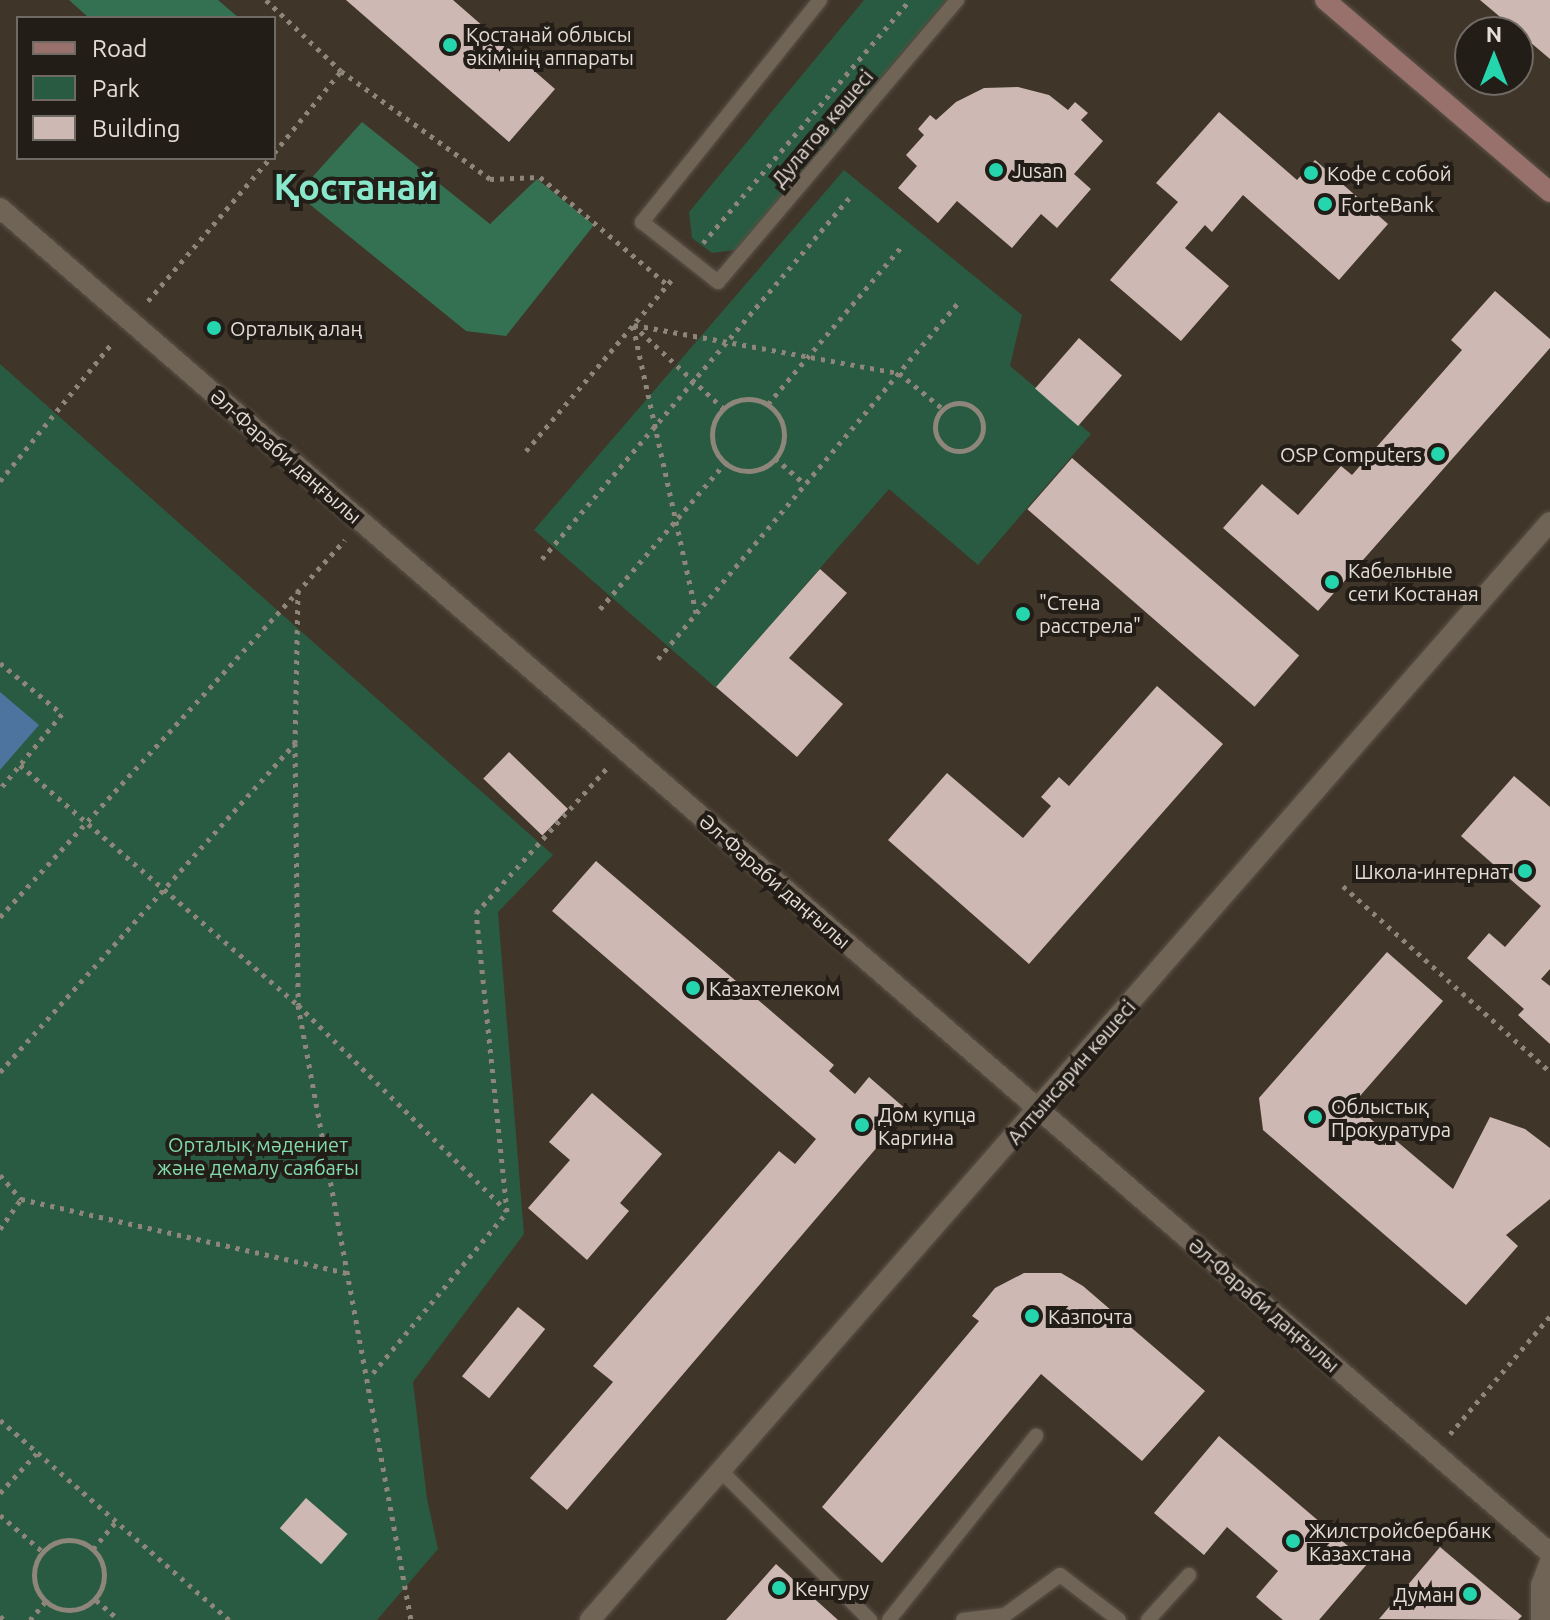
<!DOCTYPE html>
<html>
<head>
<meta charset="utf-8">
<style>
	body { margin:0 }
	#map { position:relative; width:1550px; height:1620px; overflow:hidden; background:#403529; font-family:Ubuntu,sans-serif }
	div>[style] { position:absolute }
	.green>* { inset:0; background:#285b41 }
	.forest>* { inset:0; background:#347152 }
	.water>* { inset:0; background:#4d739f }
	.building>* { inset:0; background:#cdb8b3; transform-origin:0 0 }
	.path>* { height:5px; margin-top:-2.5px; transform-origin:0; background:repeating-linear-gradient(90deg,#8e857b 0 4px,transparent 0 10px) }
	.path>.ring { margin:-2.5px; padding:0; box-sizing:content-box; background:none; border:5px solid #8e857b; border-radius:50% }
	.roads { filter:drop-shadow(0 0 2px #5b5248) drop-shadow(0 0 2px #5b5248) }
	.service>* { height:14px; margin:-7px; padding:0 7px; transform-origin:7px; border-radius:7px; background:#706457 }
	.pedestrian>* { height:20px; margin:-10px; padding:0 10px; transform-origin:10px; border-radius:10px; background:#706457 }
	.tertiary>* { height:20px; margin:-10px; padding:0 10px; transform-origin:10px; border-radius:10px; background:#706457 }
	.secondary>* { height:20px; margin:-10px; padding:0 10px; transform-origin:10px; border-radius:10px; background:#98716d }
	.dots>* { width:22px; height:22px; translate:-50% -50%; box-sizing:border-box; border:4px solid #231d18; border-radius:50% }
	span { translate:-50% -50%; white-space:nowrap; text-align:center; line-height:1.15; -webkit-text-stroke:8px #231d18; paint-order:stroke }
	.poi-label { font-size:20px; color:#e4ddd5 }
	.left { translate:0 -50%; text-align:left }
	.right { translate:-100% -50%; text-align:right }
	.street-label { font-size:20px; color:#e4ddd5 }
	.park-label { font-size:20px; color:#81dbaa }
	.town-label { font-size:36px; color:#89e8cc; font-weight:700 }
	.legend { position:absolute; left:16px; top:16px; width:260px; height:144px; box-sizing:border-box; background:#231d18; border:2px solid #706a64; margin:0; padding:10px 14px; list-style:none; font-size:24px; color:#e4ddd5 }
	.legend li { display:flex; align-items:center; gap:16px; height:40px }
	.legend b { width:40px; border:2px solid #706a64 }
	.north { position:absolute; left:1454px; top:16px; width:80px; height:80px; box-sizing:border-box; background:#231d18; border:2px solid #706a64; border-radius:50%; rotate:0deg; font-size:22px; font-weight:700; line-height:32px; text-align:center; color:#e4ddd5 }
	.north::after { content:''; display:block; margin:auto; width:28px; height:36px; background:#25d5ae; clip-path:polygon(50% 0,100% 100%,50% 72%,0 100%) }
</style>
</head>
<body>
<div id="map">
	<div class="green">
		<div style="clip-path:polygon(864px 0,946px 0,735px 250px,712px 253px,692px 238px,689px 212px)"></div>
		<div style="clip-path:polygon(844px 170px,1022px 315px,1010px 366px,1091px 434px,978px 565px,889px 489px,716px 688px,534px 530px)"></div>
		<div style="clip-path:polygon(0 364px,553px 855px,498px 912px,524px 1234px,413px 1382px,427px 1499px,438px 1549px,377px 1620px,0 1620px)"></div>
	</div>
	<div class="forest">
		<div style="clip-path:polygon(69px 0,218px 0,239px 18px,89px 18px)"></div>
		<div style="clip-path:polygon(362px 122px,490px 224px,537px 179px,594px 225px,506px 336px,466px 331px,297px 194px)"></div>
	</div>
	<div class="water">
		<div style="clip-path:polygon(0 692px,39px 725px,0 770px)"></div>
	</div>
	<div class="building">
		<div style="clip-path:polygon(346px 0,453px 0,555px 89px,509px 142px)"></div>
		<div style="clip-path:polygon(1480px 0,1550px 0,1550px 59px)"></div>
		<div style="clip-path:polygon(1018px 87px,1049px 95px,1068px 110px,1075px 102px,1088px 113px,1081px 120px,1103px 141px,1074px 174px,1091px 189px,1057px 228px,1041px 214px,1012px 248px,957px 201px,938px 223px,898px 188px,917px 166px,906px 155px,924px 135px,918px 129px,930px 115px,936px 120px,956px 102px,984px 88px)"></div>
		<div style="clip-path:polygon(1219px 112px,1297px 180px,1315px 160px,1388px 224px,1339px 280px,1243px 195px,1212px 232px,1205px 225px,1185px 248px,1229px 286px,1181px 341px,1110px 280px,1178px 202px,1156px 183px)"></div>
		<div style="clip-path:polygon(1495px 291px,1550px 339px,1550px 348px,1318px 611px,1223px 528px,1262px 484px,1298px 515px,1341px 466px,1352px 475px,1462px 350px,1451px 340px)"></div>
		<div style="left:1079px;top:338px;width:57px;height:67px;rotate:41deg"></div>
		<div style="left:1072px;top:458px;width:301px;height:68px;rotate:41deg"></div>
		<div style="clip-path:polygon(820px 569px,847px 593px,789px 658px,843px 704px,797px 757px,716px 687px)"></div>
		<div style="clip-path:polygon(1157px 686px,1223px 744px,1029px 964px,888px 840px,947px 773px,1023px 838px,1051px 806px,1041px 797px,1059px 777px,1069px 786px)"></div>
		<div style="left:509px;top:752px;width:82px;height:37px;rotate:44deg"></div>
		<div style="clip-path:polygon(1514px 776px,1550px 807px,1550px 969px,1541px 979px,1550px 986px,1550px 1044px,1518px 1015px,1524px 1009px,1467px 958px,1489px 933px,1505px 947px,1541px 906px,1461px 836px)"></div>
		<div style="clip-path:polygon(596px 861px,834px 1065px,829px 1071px,855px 1094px,869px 1077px,908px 1111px,567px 1510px,530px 1478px,613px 1382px,593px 1366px,779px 1151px,795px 1164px,816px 1139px,552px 911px)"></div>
		<div style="clip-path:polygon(1387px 952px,1443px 1001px,1353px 1104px,1453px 1189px,1490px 1117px,1525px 1129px,1550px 1148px,1550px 1199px,1506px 1235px,1518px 1246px,1466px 1305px,1263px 1130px,1259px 1098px)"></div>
		<div style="clip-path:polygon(592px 1093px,662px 1154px,620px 1203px,629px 1211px,587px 1260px,528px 1208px,570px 1160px,549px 1142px)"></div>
		<div style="clip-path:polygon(1024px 1273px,1061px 1273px,1083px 1286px,1205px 1391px,1142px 1461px,1041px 1374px,882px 1563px,822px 1507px,979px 1321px,972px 1316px,995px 1288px)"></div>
		<div style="left:518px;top:1307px;width:35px;height:89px;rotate:39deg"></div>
		<div style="clip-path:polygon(1219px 1436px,1368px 1563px,1319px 1620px,1283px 1620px,1256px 1597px,1278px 1571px,1227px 1527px,1204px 1555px,1154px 1513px)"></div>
		<div style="left:306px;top:1498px;width:55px;height:40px;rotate:41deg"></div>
		<div style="clip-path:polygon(1440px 1547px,1522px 1616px,1518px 1620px,1379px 1619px)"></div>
		<div style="clip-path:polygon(776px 1564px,838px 1620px,726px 1620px)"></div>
	</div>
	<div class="path">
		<div style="left:266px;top:0;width:103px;rotate:43.4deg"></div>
		<div style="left:341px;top:71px;width:184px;rotate:35.9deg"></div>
		<div style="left:490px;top:179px;width:50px;rotate:-2.3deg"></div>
		<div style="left:540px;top:177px;width:167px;rotate:40.2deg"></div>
		<div style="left:274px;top:153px;width:106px;rotate:-50.7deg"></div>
		<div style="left:703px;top:243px;width:319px;rotate:-49.6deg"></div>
		<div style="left:148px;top:301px;width:188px;rotate:-49.5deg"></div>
		<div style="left:633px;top:325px;width:122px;rotate:42.7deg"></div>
		<div style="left:634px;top:325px;width:269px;rotate:10.3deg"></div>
		<div style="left:899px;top:373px;width:57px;rotate:39.3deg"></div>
		<div style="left:633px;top:326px;width:294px;rotate:77.6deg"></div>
		<div class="ring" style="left:712px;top:399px;width:67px;height:67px"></div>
		<div class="ring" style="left:935px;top:403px;width:43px;height:43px"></div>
		<div style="left:768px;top:404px;width:206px;rotate:-49.7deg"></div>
		<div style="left:526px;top:451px;width:227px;rotate:-49.6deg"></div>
		<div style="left:775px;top:458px;width:40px;rotate:41deg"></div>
		<div style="left:0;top:481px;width:179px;rotate:-50.9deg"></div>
		<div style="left:542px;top:559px;width:478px;rotate:-49.6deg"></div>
		<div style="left:298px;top:590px;width:153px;rotate:91.1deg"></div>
		<div style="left:295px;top:743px;width:262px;rotate:89.3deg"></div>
		<div style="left:298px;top:1005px;width:625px;rotate:79.59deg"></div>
		<div style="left:600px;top:609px;width:192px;rotate:-49.4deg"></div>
		<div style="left:658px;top:659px;width:467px;rotate:-49.9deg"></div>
		<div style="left:0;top:663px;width:80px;rotate:39.4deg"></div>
		<div style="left:62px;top:714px;width:97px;rotate:129.6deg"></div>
		<div style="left:20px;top:765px;width:367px;rotate:40.8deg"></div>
		<div style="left:298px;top:1005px;width:292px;rotate:44.6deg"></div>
		<div style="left:1343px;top:886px;width:278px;rotate:41.9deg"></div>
		<div style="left:0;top:917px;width:511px;rotate:-47.54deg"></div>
		<div style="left:0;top:1072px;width:442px;rotate:-48.1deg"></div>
		<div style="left:0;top:1175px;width:32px;rotate:49deg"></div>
		<div style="left:0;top:1229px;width:37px;rotate:-55deg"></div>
		<div style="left:21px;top:1199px;width:334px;rotate:12.8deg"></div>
		<div style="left:373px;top:1373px;width:209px;rotate:-50.2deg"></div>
		<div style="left:507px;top:1212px;width:301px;rotate:-95.9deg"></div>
		<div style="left:476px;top:913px;width:197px;rotate:-47.9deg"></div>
		<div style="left:0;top:1420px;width:304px;rotate:41.1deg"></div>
		<div style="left:1450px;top:1434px;width:155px;rotate:-49.7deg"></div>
		<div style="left:0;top:1493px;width:54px;rotate:-47.2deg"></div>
		<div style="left:0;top:1515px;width:55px;rotate:40.6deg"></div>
		<div class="ring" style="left:34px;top:1540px;width:65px;height:65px"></div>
		<div style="left:93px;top:1549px;width:35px;rotate:-50deg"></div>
		<div style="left:96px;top:1600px;width:30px;rotate:41deg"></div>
		<div style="left:0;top:1616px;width:6px;rotate:45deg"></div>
		<div style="left:30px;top:1620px;width:23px;rotate:-50deg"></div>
	</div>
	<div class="roads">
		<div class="service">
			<div style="left:820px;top:0;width:285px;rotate:128.7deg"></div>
			<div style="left:642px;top:222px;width:97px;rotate:38.3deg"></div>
			<div style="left:718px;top:282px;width:370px;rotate:-49.7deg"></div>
			<div style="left:721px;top:1471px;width:211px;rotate:45deg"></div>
			<div style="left:889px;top:1620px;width:236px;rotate:-51.4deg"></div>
			<div style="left:963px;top:1620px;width:42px;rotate:-6.8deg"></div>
			<div style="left:1005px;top:1615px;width:68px;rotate:-36deg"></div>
			<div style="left:1060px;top:1575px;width:74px;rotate:37.3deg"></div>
			<div style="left:1148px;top:1620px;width:61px;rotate:-47.7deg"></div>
		</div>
		<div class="pedestrian">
			<div style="left:0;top:208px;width:2052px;rotate:40.95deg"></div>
			<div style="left:1541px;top:1620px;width:35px;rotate:-90deg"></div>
			<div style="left:1541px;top:1585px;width:25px;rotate:-69deg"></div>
		</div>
		<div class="tertiary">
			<div style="left:590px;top:1620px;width:1458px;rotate:-48.84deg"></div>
		</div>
		<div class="secondary">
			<div style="left:1325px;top:0;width:296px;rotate:40.5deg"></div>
		</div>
	</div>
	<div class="dots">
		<div style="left:450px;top:45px;background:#25d5ae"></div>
		<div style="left:996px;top:170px;background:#25d5ae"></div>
		<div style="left:1311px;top:173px;background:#25d5ae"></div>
		<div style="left:1325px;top:204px;background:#25d5ae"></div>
		<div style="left:214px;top:328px;background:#25d5ae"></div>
		<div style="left:1438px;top:454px;background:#25d5ae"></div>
		<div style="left:1332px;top:582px;background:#25d5ae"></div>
		<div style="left:1023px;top:614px;background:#25d5ae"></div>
		<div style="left:1525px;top:871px;background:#25d5ae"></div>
		<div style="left:693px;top:988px;background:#25d5ae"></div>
		<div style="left:1315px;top:1117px;background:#25d5ae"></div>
		<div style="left:862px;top:1125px;background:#25d5ae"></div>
		<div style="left:1032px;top:1316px;background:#25d5ae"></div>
		<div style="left:1293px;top:1541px;background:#25d5ae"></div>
		<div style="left:779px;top:1588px;background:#25d5ae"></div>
		<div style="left:1470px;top:1594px;background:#25d5ae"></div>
	</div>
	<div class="poi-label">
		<span class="left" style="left:466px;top:46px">Қостанай облысы<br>әкімінің аппараты</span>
		<span class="left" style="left:1012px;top:170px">Jusan</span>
		<span class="left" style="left:1327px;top:173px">Кофе с собой</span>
		<span class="left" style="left:1341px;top:204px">ForteBank</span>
		<span class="left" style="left:230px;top:328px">Орталық алаң</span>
		<span class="right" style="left:1422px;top:454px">OSP Computers</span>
		<span class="left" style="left:1348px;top:582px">Кабельные<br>сети Костаная</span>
		<span class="left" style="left:1039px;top:614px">"Стена<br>расстрела"</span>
		<span class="right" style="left:1509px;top:871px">Школа-интернат</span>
		<span class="left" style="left:709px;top:988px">Казахтелеком</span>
		<span class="left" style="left:1331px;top:1118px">Облыстық<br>Прокуратура</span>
		<span class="left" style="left:878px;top:1126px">Дом купца<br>Каргина</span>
		<span class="left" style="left:1048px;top:1316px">Казпочта</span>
		<span class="left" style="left:1309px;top:1542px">Жилстройсбербанк<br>Казахстана</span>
		<span class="left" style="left:795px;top:1588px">Кенгуру</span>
		<span class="right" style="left:1454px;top:1594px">Думан</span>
	</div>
	<div class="street-label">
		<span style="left:822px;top:128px;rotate:-50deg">Дулатов көшесі</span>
		<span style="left:286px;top:456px;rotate:41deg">Әл-Фараби даңғылы</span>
		<span style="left:775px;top:881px;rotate:41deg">Әл-Фараби даңғылы</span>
		<span style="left:1071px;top:1072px;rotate:-49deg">Алтынсарин көшесі</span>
		<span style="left:1264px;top:1305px;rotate:41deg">Әл-Фараби даңғылы</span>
	</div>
	<div class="park-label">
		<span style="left:258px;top:1156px">Орталық мәдениет<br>және демалу саябағы</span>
	</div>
	<div class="town-label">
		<span style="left:356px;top:187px">Қостанай</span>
	</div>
	<ul class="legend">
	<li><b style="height:10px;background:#98716d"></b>Road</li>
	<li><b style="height:22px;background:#285b41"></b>Park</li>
	<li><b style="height:22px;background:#cdb8b3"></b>Building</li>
	</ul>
	<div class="north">N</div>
</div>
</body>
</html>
